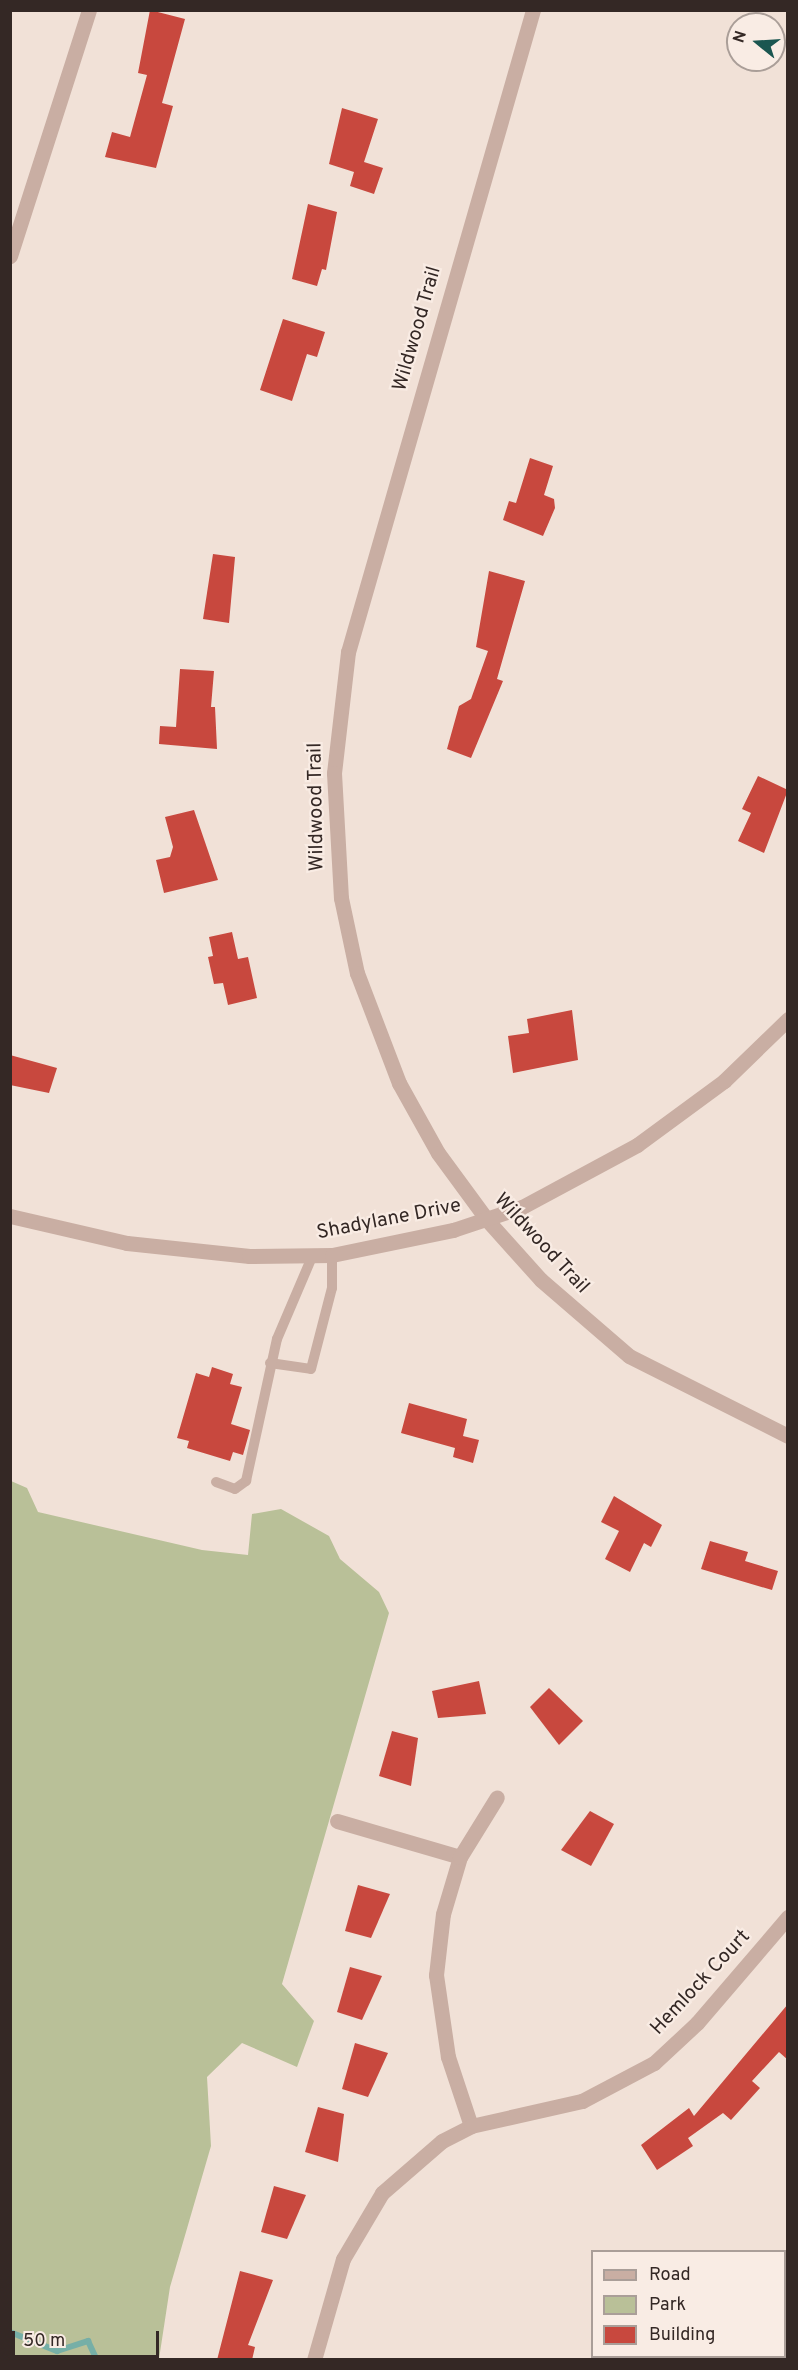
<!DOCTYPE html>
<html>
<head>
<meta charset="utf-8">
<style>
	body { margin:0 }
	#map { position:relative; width:798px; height:2370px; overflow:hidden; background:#f1e1d7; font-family:Overpass,sans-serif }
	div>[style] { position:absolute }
	.green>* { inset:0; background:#b9c098 }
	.stream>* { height:6px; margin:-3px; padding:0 3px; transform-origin:3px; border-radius:3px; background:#76afa7 }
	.building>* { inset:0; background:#c8483e }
	.service>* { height:10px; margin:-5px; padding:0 5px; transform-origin:5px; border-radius:5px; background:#c9aea3 }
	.minor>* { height:15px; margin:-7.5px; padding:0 7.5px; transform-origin:7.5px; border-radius:7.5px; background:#c9aea3 }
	span { translate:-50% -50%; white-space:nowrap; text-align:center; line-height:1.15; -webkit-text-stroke:4.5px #f9ece4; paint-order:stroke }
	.street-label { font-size:20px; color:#342825 }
	.frame { position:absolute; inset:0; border:12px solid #342825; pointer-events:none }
	.legend { position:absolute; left:591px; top:2250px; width:195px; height:108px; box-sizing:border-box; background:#f9ece4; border:2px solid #aa9e98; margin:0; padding:8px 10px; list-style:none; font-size:18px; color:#342825 }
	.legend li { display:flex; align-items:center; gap:12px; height:30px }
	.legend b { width:30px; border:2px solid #aa9e98 }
	.north { position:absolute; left:726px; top:12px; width:60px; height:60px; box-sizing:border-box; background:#f9ece4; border:2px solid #aa9e98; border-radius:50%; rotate:288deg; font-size:16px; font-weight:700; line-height:24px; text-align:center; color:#342825 }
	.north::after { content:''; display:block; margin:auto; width:21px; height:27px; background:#1b5650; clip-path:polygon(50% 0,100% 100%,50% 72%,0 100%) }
	.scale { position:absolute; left:12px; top:2331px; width:147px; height:27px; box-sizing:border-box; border:3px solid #342825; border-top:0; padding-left:8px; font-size:18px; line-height:21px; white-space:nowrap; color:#342825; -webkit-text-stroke:4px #f9ece4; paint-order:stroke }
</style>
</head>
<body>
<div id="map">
	<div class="green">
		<div style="clip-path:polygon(11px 1481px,27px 1488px,38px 1512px,202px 1550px,248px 1555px,252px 1514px,281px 1509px,329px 1536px,340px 1559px,379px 1592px,389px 1613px,282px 1984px,314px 2021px,297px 2067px,242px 2043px,207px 2077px,211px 2146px,170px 2287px,159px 2359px,11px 2359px)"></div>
	</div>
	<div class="stream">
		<div style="left:784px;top:2281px;width:4px"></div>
		<div style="left:10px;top:2332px;width:51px;rotate:22deg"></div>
		<div style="left:57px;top:2351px;width:33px;rotate:-18deg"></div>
		<div style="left:88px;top:2341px;width:21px;rotate:65deg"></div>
		<div style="left:747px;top:2356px;width:4px;rotate:90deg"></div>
	</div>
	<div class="building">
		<div style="clip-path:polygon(150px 10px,185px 19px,162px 103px,173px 106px,156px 168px,105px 157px,112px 132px,130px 137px,147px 75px,138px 73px)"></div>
		<div style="clip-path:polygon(342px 108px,378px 119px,364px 162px,383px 168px,374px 194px,350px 186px,354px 172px,329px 164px)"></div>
		<div style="clip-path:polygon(308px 204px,337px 212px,326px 270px,322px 269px,317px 286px,292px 279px)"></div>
		<div style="clip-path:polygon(283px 319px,325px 332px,317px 357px,307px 354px,292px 401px,260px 390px)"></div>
		<div style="clip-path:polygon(530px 458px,553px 466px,544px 495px,554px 499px,555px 508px,543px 536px,503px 520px,509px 501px,516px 503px)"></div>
		<div style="clip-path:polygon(213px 554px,235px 557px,229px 623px,203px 619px)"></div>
		<div style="clip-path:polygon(489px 571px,525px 581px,497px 679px,503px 681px,471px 758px,447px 749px,459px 706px,471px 699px,488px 651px,476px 647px)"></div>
		<div style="clip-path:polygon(180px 669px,214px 671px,211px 707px,215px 707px,217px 749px,159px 744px,160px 726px,176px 727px)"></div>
		<div style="clip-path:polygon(758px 776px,788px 790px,764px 853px,738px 841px,751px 813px,742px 809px)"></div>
		<div style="clip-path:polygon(194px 810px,218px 880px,164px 893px,156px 860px,170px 857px,173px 847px,165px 817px)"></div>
		<div style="clip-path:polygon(232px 932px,238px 959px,248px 957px,257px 998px,228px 1005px,223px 983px,214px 984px,208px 957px,213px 956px,209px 937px)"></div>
		<div style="clip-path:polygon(572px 1010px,578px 1060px,513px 1073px,508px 1036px,529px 1033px,527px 1019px)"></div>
		<div style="clip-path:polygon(10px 1055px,57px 1068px,49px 1093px,10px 1085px)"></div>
		<div style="clip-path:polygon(212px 1367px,233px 1374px,230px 1384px,242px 1387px,231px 1424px,250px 1430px,243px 1455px,233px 1452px,230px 1461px,187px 1448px,189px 1441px,177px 1438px,196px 1373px,209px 1377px)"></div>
		<div style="clip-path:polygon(409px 1403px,467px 1419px,463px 1436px,479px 1440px,473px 1463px,453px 1457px,455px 1448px,401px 1433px)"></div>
		<div style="clip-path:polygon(614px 1496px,662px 1525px,651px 1547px,644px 1543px,630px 1572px,605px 1559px,619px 1531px,601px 1522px)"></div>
		<div style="clip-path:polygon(710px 1541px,748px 1552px,745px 1561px,778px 1571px,772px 1590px,701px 1569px)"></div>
		<div style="clip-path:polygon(479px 1681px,486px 1714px,438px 1718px,432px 1691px)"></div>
		<div style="clip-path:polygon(549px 1688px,583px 1721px,559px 1745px,530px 1707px)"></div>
		<div style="clip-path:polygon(392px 1731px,418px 1738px,411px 1786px,379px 1776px)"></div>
		<div style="clip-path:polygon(590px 1811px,614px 1824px,591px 1866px,561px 1850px)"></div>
		<div style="clip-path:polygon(358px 1885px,390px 1894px,371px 1938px,345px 1931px)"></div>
		<div style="clip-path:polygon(350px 1967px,382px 1976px,362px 2020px,337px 2012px)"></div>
		<div style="clip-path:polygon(788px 2004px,788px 2060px,779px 2052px,752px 2081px,760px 2088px,731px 2120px,723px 2113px,688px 2138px,693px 2146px,657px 2170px,641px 2145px,689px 2108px,694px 2116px)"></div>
		<div style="clip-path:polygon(355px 2043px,388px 2053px,368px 2097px,342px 2089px)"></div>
		<div style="clip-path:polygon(318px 2107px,344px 2114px,338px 2162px,305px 2152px)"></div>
		<div style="clip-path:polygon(274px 2186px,306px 2195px,287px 2239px,261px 2232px)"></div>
		<div style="clip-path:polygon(240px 2271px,273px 2280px,248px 2345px,255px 2347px,252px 2360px,217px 2360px)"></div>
	</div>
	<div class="service">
		<div style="left:270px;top:1363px;width:41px;rotate:8.3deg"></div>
		<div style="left:311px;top:1369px;width:84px;rotate:-75.5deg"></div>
		<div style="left:332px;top:1288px;width:33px;rotate:-90deg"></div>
		<div style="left:216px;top:1482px;width:20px;rotate:20deg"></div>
		<div style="left:235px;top:1489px;width:14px;rotate:-36deg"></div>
		<div style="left:246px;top:1481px;width:145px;rotate:-77.7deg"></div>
		<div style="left:277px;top:1339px;width:89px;rotate:-66.9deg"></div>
	</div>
	<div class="minor">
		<div style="left:533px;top:10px;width:668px;rotate:106.07deg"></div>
		<div style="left:348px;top:652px;width:122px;rotate:96.6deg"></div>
		<div style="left:334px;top:773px;width:125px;rotate:86.8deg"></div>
		<div style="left:341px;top:898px;width:77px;rotate:78deg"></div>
		<div style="left:357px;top:973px;width:118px;rotate:69.1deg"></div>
		<div style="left:399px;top:1083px;width:80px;rotate:60.9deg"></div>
		<div style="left:438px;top:1153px;width:84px;rotate:53.7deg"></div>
		<div style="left:488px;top:1221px;width:79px;rotate:48.1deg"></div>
		<div style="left:541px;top:1280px;width:116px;rotate:40.8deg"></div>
		<div style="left:629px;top:1356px;width:178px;rotate:26.7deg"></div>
		<div style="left:10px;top:256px;width:258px;rotate:-72.2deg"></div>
		<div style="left:10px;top:1216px;width:120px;rotate:13deg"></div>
		<div style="left:127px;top:1243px;width:123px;rotate:6.1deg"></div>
		<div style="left:249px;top:1256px;width:83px;rotate:-0.7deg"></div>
		<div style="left:332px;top:1255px;width:124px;rotate:-11.7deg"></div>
		<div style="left:453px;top:1230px;width:73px;rotate:-18.4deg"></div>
		<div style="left:522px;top:1207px;width:131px;rotate:-28.3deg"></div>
		<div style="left:637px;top:1145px;width:108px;rotate:-36.3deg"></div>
		<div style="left:724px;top:1081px;width:89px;rotate:-44.1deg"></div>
		<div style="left:337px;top:1821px;width:128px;rotate:16.3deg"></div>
		<div style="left:471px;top:2126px;width:73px;rotate:-108.4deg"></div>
		<div style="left:448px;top:2057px;width:83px;rotate:-98.3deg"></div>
		<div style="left:436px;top:1975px;width:61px;rotate:-83.5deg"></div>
		<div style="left:443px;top:1914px;width:59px;rotate:-73.4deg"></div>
		<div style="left:460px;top:1857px;width:70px;rotate:-58.3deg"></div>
		<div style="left:314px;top:2360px;width:105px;rotate:-74deg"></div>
		<div style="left:343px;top:2259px;width:77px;rotate:-59.4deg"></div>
		<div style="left:382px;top:2193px;width:79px;rotate:-40.9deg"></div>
		<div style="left:442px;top:2141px;width:33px;rotate:-27deg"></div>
		<div style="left:471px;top:2126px;width:114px;rotate:-12.7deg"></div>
		<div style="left:582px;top:2101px;width:81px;rotate:-27.8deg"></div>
		<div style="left:654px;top:2063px;width:59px;rotate:-42.9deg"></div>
		<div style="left:697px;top:2023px;width:140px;rotate:-49.4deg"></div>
	</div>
	<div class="street-label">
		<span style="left:418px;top:329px;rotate:-74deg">Wildwood Trail</span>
		<span style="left:317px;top:807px;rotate:-91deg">Wildwood Trail</span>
		<span style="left:389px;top:1220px;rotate:-11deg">Shadylane Drive</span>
		<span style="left:541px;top:1244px;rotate:47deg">Wildwood Trail</span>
		<span style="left:701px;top:1983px;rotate:-47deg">Hemlock Court</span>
	</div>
	<div class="frame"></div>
	<ul class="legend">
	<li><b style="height:8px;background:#c9aea3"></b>Road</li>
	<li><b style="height:16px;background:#b9c098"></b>Park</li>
	<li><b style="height:16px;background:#c8483e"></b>Building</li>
	</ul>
	<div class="north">N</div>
	<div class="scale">50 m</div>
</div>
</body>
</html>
